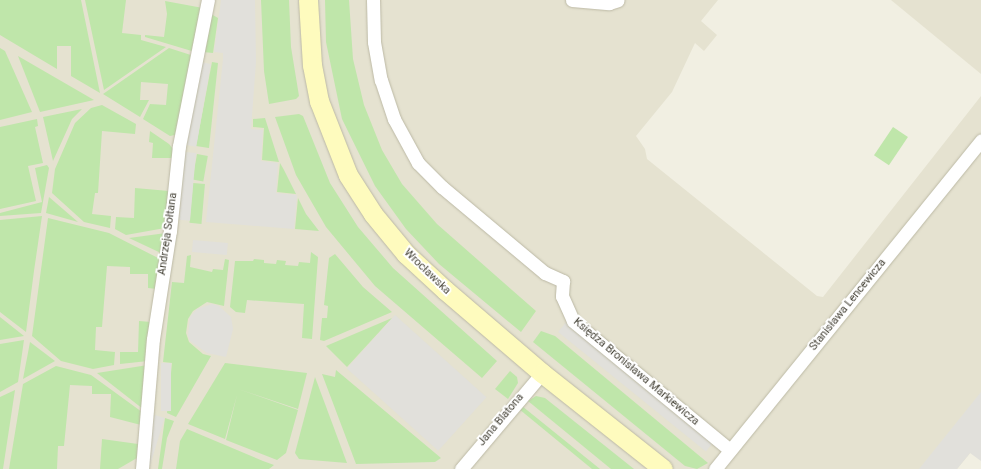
<!DOCTYPE html>
<html>
<head>
<meta charset="utf-8">
<style>
	body { margin:0 }
	#map { position:relative; width:981px; height:469px; overflow:hidden; background:#f1efe2; font-family:Roboto,sans-serif }
	div>[style] { position:absolute }
	.residential>* { inset:0; background:#e5e2d0 }
	.green>* { inset:0; background:#bfe6aa; transform-origin:0 0 }
	.parking>* { inset:0; background:#e1e0db; transform-origin:0 0 }
	.roads { filter:drop-shadow(0 0 1px #bcb9a5) drop-shadow(0 0 1px #bcb9a5) }
	.street>* { height:13px; margin:-6.5px; padding:0 6.5px; transform-origin:6.5px; border-radius:6.5px; background:#fff }
	.secondary>* { height:19px; margin:-9.5px; padding:0 9.5px; transform-origin:9.5px; border-radius:9.5px; background:#fefbbe }
	span { translate:-50% -50%; white-space:nowrap; text-align:center; line-height:1.15; -webkit-text-stroke:4px #fff; paint-order:stroke }
	.street-label { font-size:11px; color:#423f33 }
</style>
</head>
<body>
<div id="map">
	<div class="residential">
		<div style="clip-path:polygon(0 0,718px 0,701px 21px,717px 35px,704px 51px,695px 43px,672px 92px,636px 136px,645px 149px,647px 159px,817px 296px,823px 297px,981px 96px,981px 440px,957px 469px,0 469px)"></div>
		<div style="clip-path:polygon(891px 0,981px 0,981px 74px)"></div>
	</div>
	<div class="green">
		<div style="clip-path:polygon(0 0,81px 0,100px 93px,71px 76px,71px 46px,57px 46px,57px 69px,0 35px)"></div>
		<div style="clip-path:polygon(85px 0,126px 0,122px 33px,141px 35px,141px 40px,166px 47px,104px 90px)"></div>
		<div style="clip-path:polygon(261px 0,289px 0,291px 47px,299px 96px,296px 99px,269px 104px,264px 71px)"></div>
		<div style="clip-path:polygon(325px 0,349px 0,353px 59px,364px 105px,382px 150px,402px 184px,437px 224px,536px 311px,521px 332px,439px 264px,406px 229px,375px 186px,342px 119px,326px 42px)"></div>
		<div style="clip-path:polygon(165px 1px,203px 8px,195px 52px,145px 37px,145px 35px,164px 37px,167px 14px)"></div>
		<div style="clip-path:polygon(211px 14px,218px 18px,213px 53px,203px 52px)"></div>
		<div style="clip-path:polygon(0 48px,5px 51px,32px 112px,0 120px)"></div>
		<div style="clip-path:polygon(169px 48px,194px 56px,179px 134px,170px 136px,143px 119px,150px 104px,166px 105px,168px 84px,141px 82px,140px 100px,149px 100px,140px 117px,103px 94px)"></div>
		<div style="clip-path:polygon(18px 56px,94px 100px,40px 112px)"></div>
		<div style="clip-path:polygon(212px 62px,218px 63px,209px 148px,196px 146px)"></div>
		<div style="clip-path:polygon(102px 105px,136px 124px,135px 134px,102px 131px,98px 193px,95px 193px,92px 214px,111px 216px,110px 228px,84px 222px,52px 193px,55px 169px,75px 123px,91px 108px)"></div>
		<div style="clip-path:polygon(82px 109px,72px 119px,53px 161px,43px 117px)"></div>
		<div style="clip-path:polygon(299px 114px,303px 116px,330px 183px,358px 227px,393px 268px,497px 361px,482px 378px,375px 286px,326px 227px,296px 175px,275px 117px)"></div>
		<div style="clip-path:polygon(265px 118px,279px 162px,262px 160px,264px 128px,253px 127px,253px 119px)"></div>
		<div style="clip-path:polygon(37px 119px,38px 126px,35px 127px,43px 163px,28px 166px,36px 201px,0 209px,0 127px)"></div>
		<div style="left:893px;top:127px;width:18px;height:34px;rotate:34deg"></div>
		<div style="clip-path:polygon(150px 131px,169px 144px,173px 149px,172px 158px,152px 158px,153px 143px,149px 142px)"></div>
		<div style="left:197px;top:154px;width:11px;height:26px;rotate:10deg"></div>
		<div style="clip-path:polygon(280px 163px,284px 170px,296px 194px,277px 192px)"></div>
		<div style="clip-path:polygon(47px 165px,49px 168px,41px 213px,0 216px,0 213px,42px 202px,35px 168px)"></div>
		<div style="left:193px;top:183px;width:12px;height:40px;rotate:5deg"></div>
		<div style="clip-path:polygon(135px 188px,169px 191px,165px 228px,126px 235px,115px 229px,116px 217px,134px 218px)"></div>
		<div style="clip-path:polygon(49px 197px,78px 222px,46px 213px)"></div>
		<div style="clip-path:polygon(298px 198px,306px 214px,319px 231px,295px 229px)"></div>
		<div style="clip-path:polygon(42px 216px,34px 271px,26px 332px,0 312px,0 220px)"></div>
		<div style="clip-path:polygon(48px 218px,109px 233px,162px 260px,157px 289px,148px 288px,148px 274px,130px 274px,130px 267px,107px 266px,102px 327px,96px 327px,95px 350px,115px 352px,114px 365px,93px 369px,61px 361px,32px 336px)"></div>
		<div style="clip-path:polygon(166px 233px,163px 254px,129px 238px)"></div>
		<div style="clip-path:polygon(311px 252px,318px 257px,312px 339px,302px 338px,304px 304px,247px 300px,245px 313px,236px 312px,230px 307px,235px 261px,253px 261px,254px 259px,264px 260px,264px 263px,276px 264px,277px 260px,286px 261px,285px 265px,298px 266px,299px 262px,310px 263px)"></div>
		<div style="clip-path:polygon(335px 254px,363px 287px,392px 312px,324px 341px,320px 340px,322px 318px,327px 318px,328px 306px,324px 305px,329px 258px)"></div>
		<div style="clip-path:polygon(191px 255px,190px 267px,212px 272px,213px 269px,223px 270px,225px 259px,229px 260px,224px 306px,207px 302px,193px 311px,188px 319px,186px 333px,189px 342px,203px 354px,211px 356px,176px 417px,167px 413px,172px 363px,163px 362px,172px 282px,184px 283px,187px 256px)"></div>
		<div style="clip-path:polygon(0 317px,24px 336px,0 340px)"></div>
		<div style="clip-path:polygon(392px 318px,347px 367px,326px 346px)"></div>
		<div style="clip-path:polygon(139px 321px,151px 322px,148px 361px,120px 364px,120px 352px,138px 352px)"></div>
		<div style="clip-path:polygon(541px 331px,555px 336px,708px 463px,697px 469px,685px 466px,533px 342px)"></div>
		<div style="clip-path:polygon(24px 340px,18px 382px,0 392px,0 344px)"></div>
		<div style="clip-path:polygon(30px 342px,55px 361px,23px 379px)"></div>
		<div style="clip-path:polygon(225px 363px,307px 373px,298px 409px,238px 389px,298px 410px,286px 453px,277px 460px,226px 440px,237px 395px,225px 439px,188px 424px)"></div>
		<div style="clip-path:polygon(148px 365px,143px 409px,97px 373px)"></div>
		<div style="clip-path:polygon(56px 366px,91px 375px,142px 412px,141px 425px,110px 417px,111px 394px,92px 394px,92px 386px,70px 385px,64px 446px,58px 446px,57px 469px,9px 469px,23px 384px)"></div>
		<div style="clip-path:polygon(336px 370px,441px 458px,435px 462px,356px 464px,322px 374px,335px 377px)"></div>
		<div style="clip-path:polygon(510px 371px,517px 377px,518px 383px,508px 399px,495px 389px)"></div>
		<div style="clip-path:polygon(315px 377px,347px 463px,299px 459px,295px 453px)"></div>
		<div style="clip-path:polygon(15px 390px,3px 469px,0 469px,0 397px)"></div>
		<div style="clip-path:polygon(536px 396px,545px 398px,634px 469px,611px 469px,528px 401px)"></div>
		<div style="clip-path:polygon(522px 406px,600px 469px,592px 469px,519px 409px)"></div>
		<div style="clip-path:polygon(165px 418px,174px 421px,167px 438px,162px 469px,158px 469px)"></div>
		<div style="clip-path:polygon(187px 429px,263px 461px,274px 465px,269px 469px,176px 469px,180px 441px)"></div>
		<div style="clip-path:polygon(102px 439px,138px 444px,137px 458px,118px 469px,100px 469px)"></div>
	</div>
	<div class="parking">
		<div style="clip-path:polygon(221px 0,255px 0,256px 62px,251px 129px,263px 130px,261px 161px,278px 163px,276px 193px,297px 195px,294px 229px,206px 222px,223px 59px,223px 53px,214px 52px)"></div>
		<div style="left:200px;top:62px;width:11px;height:84px;rotate:10deg"></div>
		<div style="left:185px;top:152px;width:11px;height:68px;rotate:5deg"></div>
		<div style="left:193px;top:240px;width:35px;height:12px;rotate:5deg"></div>
		<div style="clip-path:polygon(212px 304px,219px 306px,231px 317px,233px 329px,226px 357px,207px 353px,190px 341px,188px 335px,190px 317px,197px 309px)"></div>
		<div style="left:395px;top:315px;width:123px;height:72px;rotate:42deg"></div>
		<div style="left:567px;top:321px;width:190px;height:14px;rotate:39deg"></div>
		<div style="left:161px;top:363px;width:10px;height:48px"></div>
		<div style="clip-path:polygon(981px 392px,981px 461px,970px 453px,957px 469px,919px 469px)"></div>
		<div style="left:155px;top:415px;width:10px;height:54px;rotate:17deg"></div>
	</div>
	<div class="roads">
		<div class="street">
			<div style="left:373px;top:0;width:42px;rotate:88.6deg"></div>
			<div style="left:374px;top:42px;width:39px;rotate:80deg"></div>
			<div style="left:381px;top:80px;width:41px;rotate:71.6deg"></div>
			<div style="left:394px;top:119px;width:50px;rotate:61.4deg"></div>
			<div style="left:418px;top:163px;width:34px;rotate:45deg"></div>
			<div style="left:442px;top:187px;width:134px;rotate:39.9deg"></div>
			<div style="left:545px;top:273px;width:20px;rotate:24deg"></div>
			<div style="left:563px;top:281px;width:15px;rotate:94deg"></div>
			<div style="left:562px;top:296px;width:27px;rotate:66deg"></div>
			<div style="left:573px;top:321px;width:203px;rotate:39.4deg"></div>
			<div style="left:572px;top:0;width:37px;rotate:5deg"></div>
			<div style="left:609px;top:3px;width:9px;rotate:-18deg"></div>
			<div style="left:142px;top:469px;width:130px;rotate:-85.2deg"></div>
			<div style="left:153px;top:339px;width:109px;rotate:-81.1deg"></div>
			<div style="left:170px;top:231px;width:85px;rotate:-84deg"></div>
			<div style="left:179px;top:146px;width:149px;rotate:-78.8deg"></div>
			<div style="left:461px;top:469px;width:126px;rotate:-49.8deg"></div>
			<div style="left:715px;top:469px;width:423px;rotate:-51deg"></div>
		</div>
		<div class="secondary">
			<div style="left:308px;top:0;width:65px;rotate:86.5deg"></div>
			<div style="left:312px;top:65px;width:37px;rotate:79deg"></div>
			<div style="left:319px;top:101px;width:79px;rotate:68.6deg"></div>
			<div style="left:348px;top:175px;width:46px;rotate:57.3deg"></div>
			<div style="left:373px;top:214px;width:52px;rotate:50.5deg"></div>
			<div style="left:406px;top:254px;width:53px;rotate:42.7deg"></div>
			<div style="left:445px;top:290px;width:128px;rotate:40.6deg"></div>
			<div style="left:542px;top:373px;width:154px;rotate:38.4deg"></div>
		</div>
	</div>
	<div class="street-label">
		<span style="left:168px;top:234px;rotate:-82deg">Andrzeja Sołtana</span>
		<span style="left:427px;top:272px;rotate:44deg">Wrocławska</span>
		<span style="left:848px;top:305px;rotate:-51deg">Stanisława Lencewicza</span>
		<span style="left:636px;top:372px;rotate:40deg">Księdza Bronisława Markiewicza</span>
		<span style="left:501px;top:420px;rotate:-50deg">Jana Blatona</span>
	</div>
</div>
</body>
</html>
